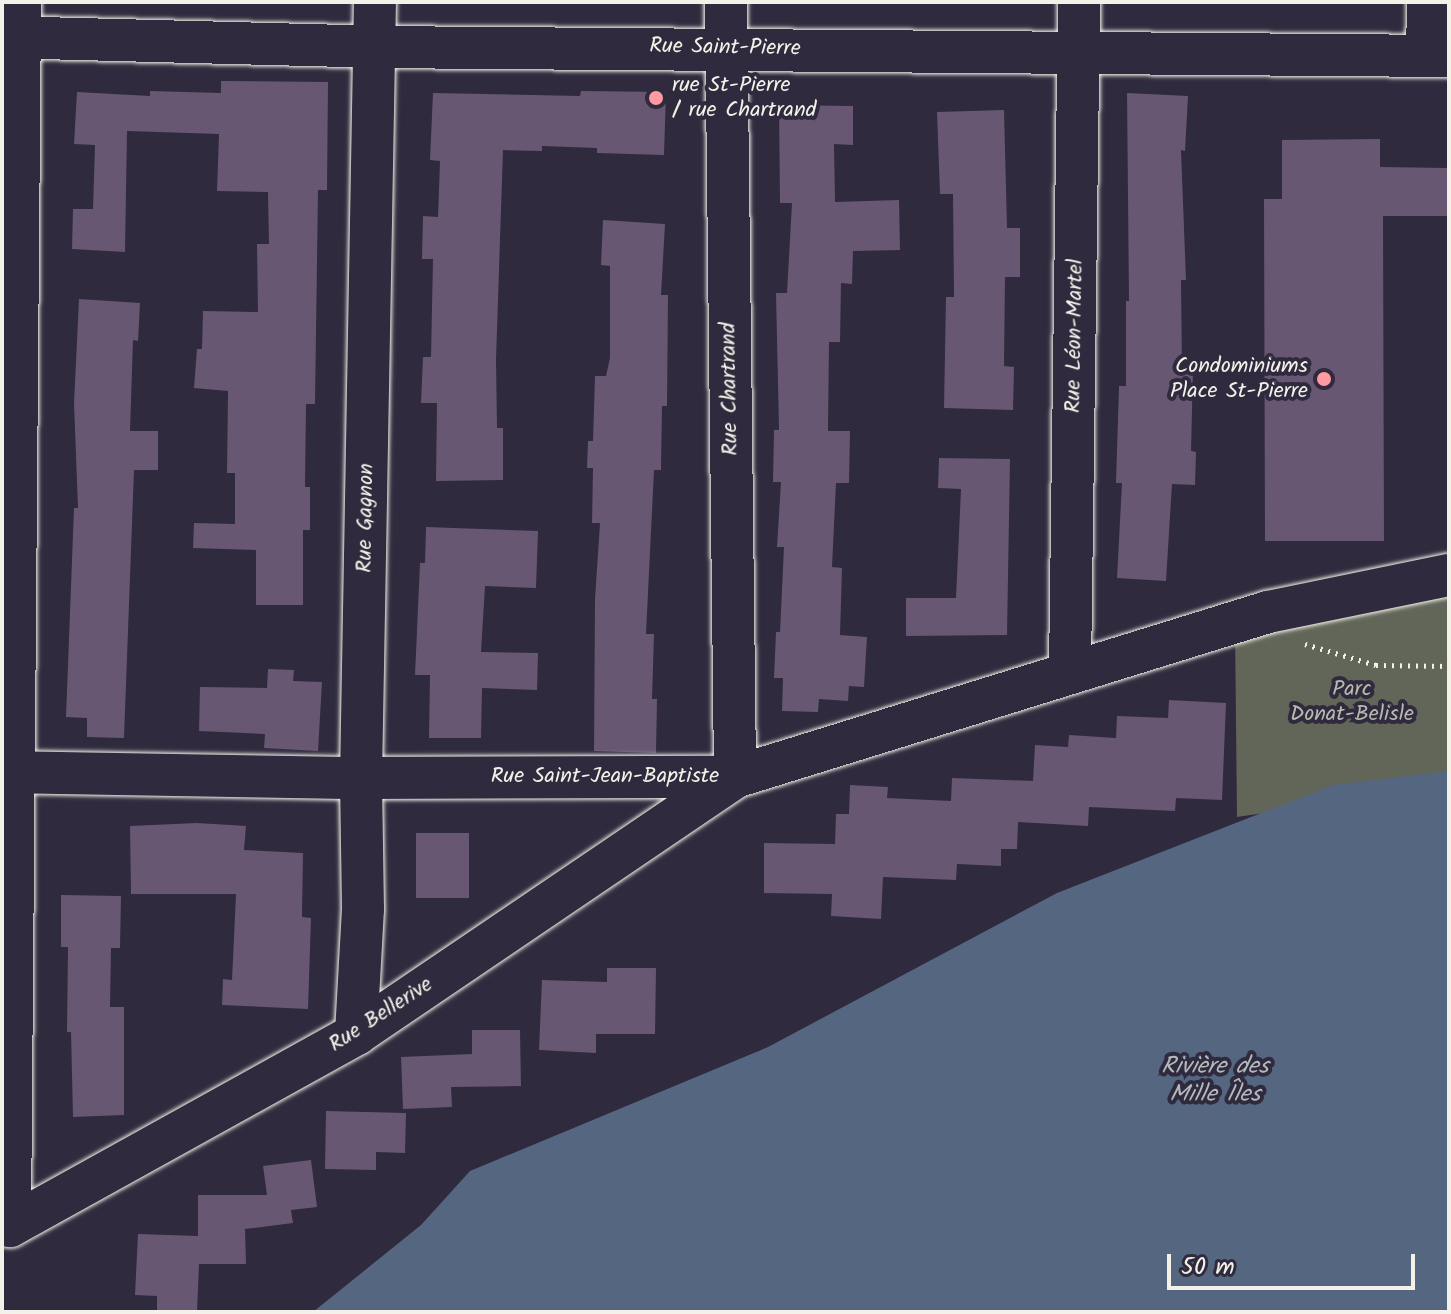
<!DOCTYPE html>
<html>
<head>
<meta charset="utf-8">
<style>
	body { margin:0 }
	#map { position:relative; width:1451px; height:1314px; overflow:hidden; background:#2f2a3d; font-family:Kalam,sans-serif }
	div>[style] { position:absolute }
	.green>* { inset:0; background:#616659 }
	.water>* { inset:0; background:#546680 }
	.building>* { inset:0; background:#685772; transform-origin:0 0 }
	.path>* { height:5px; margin-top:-2.5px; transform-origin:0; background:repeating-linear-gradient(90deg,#f4f1e8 0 2px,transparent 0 8px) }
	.roads { filter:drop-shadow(0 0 2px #f4f1e8) drop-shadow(0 0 2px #f4f1e8) }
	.minor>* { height:42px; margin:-21px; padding:0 21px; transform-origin:21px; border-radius:21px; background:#2f2a3d }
	.dots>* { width:22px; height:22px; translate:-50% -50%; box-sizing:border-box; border:4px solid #2f2a3d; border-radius:50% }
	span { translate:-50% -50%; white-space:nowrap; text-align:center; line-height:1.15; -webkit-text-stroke:8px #2f2a3d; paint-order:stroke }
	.street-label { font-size:22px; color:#f4f1e8 }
	.poi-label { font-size:22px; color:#f4f1e8 }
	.left { translate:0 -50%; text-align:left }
	.right { translate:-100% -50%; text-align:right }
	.park-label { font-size:22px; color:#b9b9af }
	.water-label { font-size:24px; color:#b4b9be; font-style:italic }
	.frame { position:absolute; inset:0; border:4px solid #f4f1e8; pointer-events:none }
	.scale { position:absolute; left:1167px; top:1254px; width:248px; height:36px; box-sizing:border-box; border:4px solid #f4f1e8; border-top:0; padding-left:10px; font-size:24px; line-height:28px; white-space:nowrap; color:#f4f1e8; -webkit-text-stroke:6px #2f2a3d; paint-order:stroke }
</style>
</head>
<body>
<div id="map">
	<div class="green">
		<div style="clip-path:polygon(1449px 585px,1449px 785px,1237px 817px,1235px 627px)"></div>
	</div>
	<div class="water">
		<div style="clip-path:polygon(1449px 771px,1449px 1312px,313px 1312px,421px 1225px,470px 1171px,768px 1047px,1057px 893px,1333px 785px)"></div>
	</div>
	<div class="building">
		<div style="clip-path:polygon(221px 81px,328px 82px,327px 190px,318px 190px,315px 404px,306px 404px,305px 487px,310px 487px,310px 530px,303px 530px,303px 605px,256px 605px,256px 550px,193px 548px,194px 523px,235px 524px,235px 473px,227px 473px,228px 391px,194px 388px,197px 349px,202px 349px,203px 311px,258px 312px,257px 244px,269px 244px,268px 192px,217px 191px,219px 134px,127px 131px,125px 252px,72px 249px,73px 209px,93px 209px,95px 145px,74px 144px,77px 92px,150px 96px,150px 91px,221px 93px)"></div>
		<div style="clip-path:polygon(581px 91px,666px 92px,664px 155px,597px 153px,597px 148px,542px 146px,542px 151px,503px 150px,496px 360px,497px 428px,503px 428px,503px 480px,436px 481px,437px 403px,421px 403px,423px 357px,431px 357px,433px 259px,422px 259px,423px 216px,438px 217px,440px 161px,430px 160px,433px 93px,580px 96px)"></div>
		<div style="clip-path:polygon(1127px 93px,1188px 96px,1185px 151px,1181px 150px,1186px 280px,1181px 280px,1182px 369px,1193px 369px,1191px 451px,1196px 452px,1195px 485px,1172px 484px,1166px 581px,1117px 578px,1122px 483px,1116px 483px,1119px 386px,1126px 386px,1126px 301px,1129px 301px)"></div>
		<div style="clip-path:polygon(779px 105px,853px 106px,853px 145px,834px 144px,835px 202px,899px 200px,900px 250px,853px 251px,852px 284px,841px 283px,840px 342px,829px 342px,828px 431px,850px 431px,849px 483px,836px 483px,832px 567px,842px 568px,840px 635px,867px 637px,864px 687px,849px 686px,848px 701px,819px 699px,818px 712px,782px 711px,783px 678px,774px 678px,776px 632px,780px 632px,784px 547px,777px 547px,781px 482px,773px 482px,774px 430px,779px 430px,776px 293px,787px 293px,792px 203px,780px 203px)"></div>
		<div style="clip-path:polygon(1004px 110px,1007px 228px,1020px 228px,1020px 277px,1005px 277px,1004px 366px,1014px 367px,1013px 410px,944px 408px,946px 297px,954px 297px,953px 194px,940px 194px,937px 112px)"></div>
		<div style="clip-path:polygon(1380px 139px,1380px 167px,1449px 168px,1449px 216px,1383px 216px,1384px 541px,1265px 541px,1264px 199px,1282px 199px,1282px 140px)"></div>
		<div style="clip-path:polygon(603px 220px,665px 224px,661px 295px,668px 295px,667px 406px,662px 406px,661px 470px,654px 470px,646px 634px,654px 634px,652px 699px,657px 699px,656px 753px,594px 751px,595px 599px,600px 523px,592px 523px,593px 468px,587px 468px,588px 441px,593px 441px,595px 376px,606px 376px,610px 358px,610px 266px,601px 265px)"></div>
		<div style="clip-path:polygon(79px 299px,140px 303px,138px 341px,133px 340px,130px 431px,158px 431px,158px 470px,134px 470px,124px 738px,87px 737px,87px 718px,66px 717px,74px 508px,78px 508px,74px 403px)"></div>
		<div style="clip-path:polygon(939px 458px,1010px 459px,1007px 635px,906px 636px,906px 598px,956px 598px,961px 489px,938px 488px)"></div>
		<div style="clip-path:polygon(426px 527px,538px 531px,536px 588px,485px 586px,481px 652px,538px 653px,537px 690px,482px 688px,481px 738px,429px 738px,430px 675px,415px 675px,420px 563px,425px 563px)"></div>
		<div style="clip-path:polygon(268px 669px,294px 670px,293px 681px,322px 682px,318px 751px,264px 748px,265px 734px,199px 731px,200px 687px,267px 688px)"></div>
		<div style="clip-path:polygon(1169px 700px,1226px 703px,1222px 800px,1176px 798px,1175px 811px,1089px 807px,1088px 826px,1018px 822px,1017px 849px,1001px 849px,1001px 866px,957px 864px,956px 880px,883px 877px,881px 919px,831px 916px,832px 894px,764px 893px,764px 843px,835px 844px,836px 814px,849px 814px,850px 785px,888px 787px,887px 798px,951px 801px,952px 778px,1033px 781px,1035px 745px,1068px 747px,1069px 735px,1116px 738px,1117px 716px,1168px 718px)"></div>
		<div style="clip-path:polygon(197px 823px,246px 826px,244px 850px,303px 853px,302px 917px,311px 918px,308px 1009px,222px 1005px,223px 979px,232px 980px,236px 894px,131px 894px,130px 826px)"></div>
		<div style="left:416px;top:833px;width:53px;height:65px"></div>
		<div style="clip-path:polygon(61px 895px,121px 896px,120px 948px,111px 948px,110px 1007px,124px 1007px,124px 1115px,73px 1117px,71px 1032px,67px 1032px,68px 947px,61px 947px)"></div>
		<div style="clip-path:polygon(607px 968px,656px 968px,655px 1034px,596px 1034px,596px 1053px,539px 1050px,542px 980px,607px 982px)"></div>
		<div style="clip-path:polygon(472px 1030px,520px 1030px,521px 1086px,451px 1087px,452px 1107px,403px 1109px,401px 1057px,472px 1054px)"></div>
		<div style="clip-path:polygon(326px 1111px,406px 1113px,405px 1153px,376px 1152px,376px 1170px,325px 1169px)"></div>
		<div style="clip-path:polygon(311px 1160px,317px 1207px,291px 1210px,293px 1223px,245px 1229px,246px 1264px,199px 1264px,197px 1312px,157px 1312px,157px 1296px,135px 1295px,138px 1234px,198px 1236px,198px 1195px,267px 1195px,263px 1166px)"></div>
	</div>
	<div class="path">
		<div style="left:1305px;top:644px;width:74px;rotate:16.5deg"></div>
		<div style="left:1376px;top:665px;width:73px;rotate:0.8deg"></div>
	</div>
	<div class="roads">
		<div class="minor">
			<div style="left:20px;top:2px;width:1224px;rotate:90.47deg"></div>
			<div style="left:10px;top:1226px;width:396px;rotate:-29deg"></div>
			<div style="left:356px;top:1034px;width:458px;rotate:-34.1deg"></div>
			<div style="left:726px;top:2px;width:775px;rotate:89.33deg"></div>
			<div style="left:2px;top:37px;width:372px;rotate:1.5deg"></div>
			<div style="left:374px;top:47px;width:1075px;rotate:0.48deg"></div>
			<div style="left:1427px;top:55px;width:53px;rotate:-88.9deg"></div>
			<div style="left:1070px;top:670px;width:668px;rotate:-89.23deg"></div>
			<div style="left:2px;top:772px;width:359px;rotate:1deg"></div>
			<div style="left:361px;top:778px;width:374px;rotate:-0.2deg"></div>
			<div style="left:735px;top:777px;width:558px;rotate:-17.2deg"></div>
			<div style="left:1268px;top:612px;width:185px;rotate:-11.6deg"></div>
			<div style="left:356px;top:1034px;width:125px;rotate:-86.8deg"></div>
			<div style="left:363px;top:909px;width:131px;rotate:-90.9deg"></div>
			<div style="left:361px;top:778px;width:776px;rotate:-88.97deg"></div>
		</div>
	</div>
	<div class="dots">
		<div style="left:656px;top:98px;background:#ff9aa2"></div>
		<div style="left:1324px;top:379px;background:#ff9aa2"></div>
	</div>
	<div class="street-label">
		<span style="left:725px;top:48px;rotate:1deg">Rue Saint-Pierre</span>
		<span style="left:1075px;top:336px;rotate:-89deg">Rue Léon-Martel</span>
		<span style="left:730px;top:389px;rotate:-91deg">Rue Chartrand</span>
		<span style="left:366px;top:518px;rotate:-89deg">Rue Gagnon</span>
		<span style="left:605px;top:777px">Rue Saint-Jean-Baptiste</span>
		<span style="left:381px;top:1015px;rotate:-33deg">Rue Bellerive</span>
	</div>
	<div class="poi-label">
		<span class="left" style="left:672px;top:98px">rue St-Pierre<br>/ rue Chartrand</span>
		<span class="right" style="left:1308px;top:379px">Condominiums<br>Place St-Pierre</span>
	</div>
	<div class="park-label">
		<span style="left:1352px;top:702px">Parc<br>Donat-Belisle</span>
	</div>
	<div class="water-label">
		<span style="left:1215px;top:1081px">Rivière des<br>Mille Îles</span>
	</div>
	<div class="frame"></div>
	<div class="scale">50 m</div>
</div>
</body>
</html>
